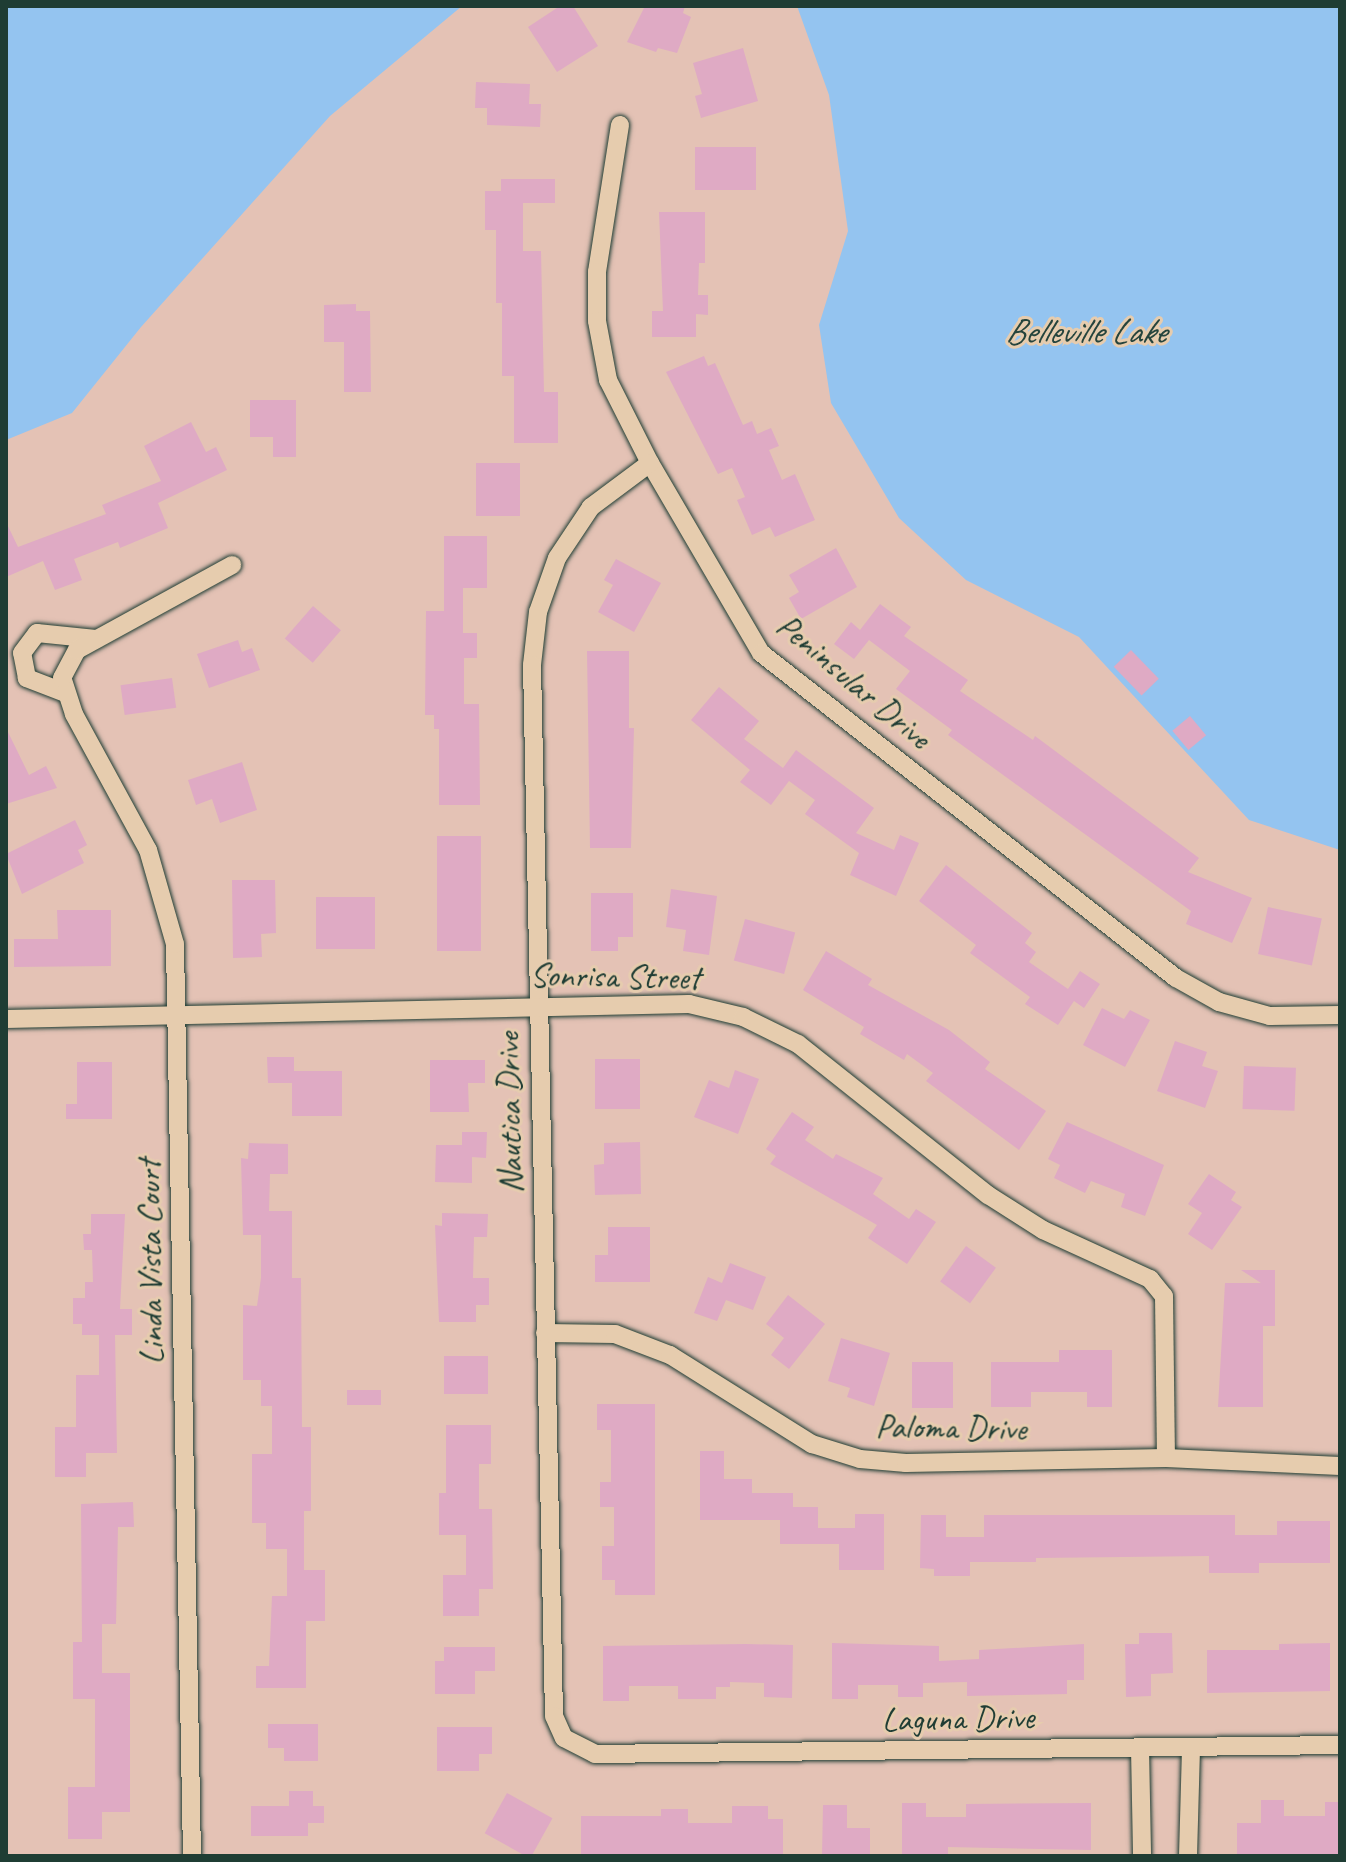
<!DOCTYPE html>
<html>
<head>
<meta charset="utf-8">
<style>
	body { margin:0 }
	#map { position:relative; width:1346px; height:1862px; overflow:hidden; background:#e4c2b5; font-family:Caveat,sans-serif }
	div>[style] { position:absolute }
	.water>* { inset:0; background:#94c4f0 }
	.building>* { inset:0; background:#dfaac4; transform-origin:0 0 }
	.roads { filter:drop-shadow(0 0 2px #1f3d34) drop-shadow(0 0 2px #1f3d34) }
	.street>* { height:18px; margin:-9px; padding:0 9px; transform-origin:9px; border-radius:9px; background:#e6ccae }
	span { translate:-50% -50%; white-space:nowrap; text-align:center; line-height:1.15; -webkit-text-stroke:6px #e6ccae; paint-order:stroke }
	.street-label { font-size:34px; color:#1f3d34 }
	.water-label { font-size:36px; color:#25443d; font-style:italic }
	.frame { position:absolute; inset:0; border:8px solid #1f3d34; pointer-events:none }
</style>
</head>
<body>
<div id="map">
	<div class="water">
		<div style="clip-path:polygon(6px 6px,462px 6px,330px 116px,141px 327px,72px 413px,6px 440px)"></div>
		<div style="clip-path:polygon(797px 6px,1340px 6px,1340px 850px,1249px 820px,1079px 637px,966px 580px,899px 518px,831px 403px,819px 325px,848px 231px,829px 95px)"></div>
	</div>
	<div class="building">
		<div style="clip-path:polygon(560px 6px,573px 6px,598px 46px,557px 72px,528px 27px)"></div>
		<div style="clip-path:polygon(645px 6px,685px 6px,683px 13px,691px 17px,677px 53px,658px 48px,656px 52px,627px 42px)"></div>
		<div style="clip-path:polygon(743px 48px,758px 101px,701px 118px,695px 96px,702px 94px,693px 63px)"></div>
		<div style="clip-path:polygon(476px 82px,530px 84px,529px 104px,541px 104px,540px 127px,487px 125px,487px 108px,475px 108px)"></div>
		<div style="left:695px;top:147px;width:61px;height:43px"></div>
		<div style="clip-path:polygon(501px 179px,555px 179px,555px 203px,523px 203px,523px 251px,541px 251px,544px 392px,558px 392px,558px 443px,514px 443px,514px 376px,502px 376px,502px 303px,496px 303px,496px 230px,485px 230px,485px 191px,501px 191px)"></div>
		<div style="clip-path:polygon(659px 212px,705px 212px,705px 263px,699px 263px,698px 295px,708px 295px,708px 315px,696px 314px,696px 337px,652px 337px,652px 311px,663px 311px)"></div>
		<div style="clip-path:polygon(356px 304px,356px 311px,370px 311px,371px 392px,344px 392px,344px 342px,324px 342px,324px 305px)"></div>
		<div style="clip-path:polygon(704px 356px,708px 366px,715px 363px,743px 425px,752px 421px,757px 434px,771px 428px,779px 446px,769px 450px,782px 480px,795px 474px,815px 520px,775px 537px,770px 527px,752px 535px,737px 500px,745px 497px,732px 468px,718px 474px,666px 372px)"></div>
		<div style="clip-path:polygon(250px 400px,296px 400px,296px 457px,273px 457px,273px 437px,250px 437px)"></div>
		<div style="clip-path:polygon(191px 422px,206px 452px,216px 447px,227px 470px,158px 503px,168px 528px,120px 548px,118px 542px,74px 559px,82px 580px,55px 590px,43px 561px,6px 577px,6px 522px,18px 547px,106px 514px,102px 505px,161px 481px,144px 446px)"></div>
		<div style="left:476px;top:463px;width:44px;height:53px"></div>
		<div style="clip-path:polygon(444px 536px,487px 536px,487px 588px,463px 588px,463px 633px,477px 633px,477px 658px,464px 658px,464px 704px,479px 704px,480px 805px,439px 805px,439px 729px,434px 729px,434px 715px,425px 715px,426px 611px,444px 611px)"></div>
		<div style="clip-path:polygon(836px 548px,857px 587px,801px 619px,789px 598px,799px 592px,789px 575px)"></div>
		<div style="clip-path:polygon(616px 559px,661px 583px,634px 632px,598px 612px,613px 585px,604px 580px)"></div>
		<div style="clip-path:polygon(880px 604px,911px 627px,904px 636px,968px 680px,960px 691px,1033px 740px,1035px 736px,1199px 858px,1188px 872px,1252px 898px,1232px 943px,1186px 924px,1191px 911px,948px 735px,952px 730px,896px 689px,910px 671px,869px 640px,854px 659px,834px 644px,851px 622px,860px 630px)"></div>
		<div style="left:313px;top:606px;width:37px;height:43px;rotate:41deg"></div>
		<div style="clip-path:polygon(238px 640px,242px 652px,252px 648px,260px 670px,209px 688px,197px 654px)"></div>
		<div style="left:1131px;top:650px;width:40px;height:24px;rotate:46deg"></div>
		<div style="clip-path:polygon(587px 651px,629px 651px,629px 728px,634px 728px,631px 848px,590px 848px)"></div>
		<div style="left:172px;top:678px;width:30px;height:52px;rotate:82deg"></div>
		<div style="clip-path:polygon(719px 687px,759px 721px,744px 739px,783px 768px,796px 750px,874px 808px,856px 833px,894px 850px,900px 835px,919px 843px,896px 896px,850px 875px,859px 853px,805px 814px,815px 800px,789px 781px,771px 805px,740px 782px,750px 770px,691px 720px)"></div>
		<div style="left:1190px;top:716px;width:25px;height:23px;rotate:50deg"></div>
		<div style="clip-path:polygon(6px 728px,29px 775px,46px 766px,57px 788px,6px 804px)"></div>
		<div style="clip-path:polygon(242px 762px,257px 810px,220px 823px,212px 799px,196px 805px,188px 780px)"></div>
		<div style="clip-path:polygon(75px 820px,87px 845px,78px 850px,84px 863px,22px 894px,6px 854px)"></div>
		<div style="left:437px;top:836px;width:44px;height:115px"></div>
		<div style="clip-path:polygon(946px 865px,1032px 933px,1025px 943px,1036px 952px,1029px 962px,1068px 989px,1080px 971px,1100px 984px,1084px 1008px,1074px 1001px,1058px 1025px,1025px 1004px,1030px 997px,970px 953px,976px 945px,919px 901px)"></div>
		<div style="clip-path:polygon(232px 880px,275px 880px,276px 933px,261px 934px,262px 957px,233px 958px)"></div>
		<div style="clip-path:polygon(671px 889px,717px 896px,709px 955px,683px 951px,686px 930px,666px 927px)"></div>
		<div style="clip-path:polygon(591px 893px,633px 893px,633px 937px,618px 937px,618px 951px,591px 951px)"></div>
		<div style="left:316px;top:897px;width:59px;height:52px"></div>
		<div style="left:1268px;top:907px;width:55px;height:48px;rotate:12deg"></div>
		<div style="clip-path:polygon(57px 910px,111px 910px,111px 966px,14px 967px,14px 939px,58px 939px)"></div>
		<div style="left:745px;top:919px;width:52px;height:43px;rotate:15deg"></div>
		<div style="clip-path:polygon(826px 951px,872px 979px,868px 985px,949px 1030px,990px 1062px,985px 1069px,1046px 1111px,1019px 1150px,926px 1081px,933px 1073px,907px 1054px,904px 1060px,860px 1034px,864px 1027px,803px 990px)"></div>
		<div style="clip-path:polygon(1102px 1008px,1124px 1019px,1130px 1010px,1150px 1020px,1125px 1067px,1083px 1045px)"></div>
		<div style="clip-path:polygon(1175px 1041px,1207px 1052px,1202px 1066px,1218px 1071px,1205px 1108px,1157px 1091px)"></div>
		<div style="clip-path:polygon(267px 1057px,294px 1057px,294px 1071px,342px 1071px,342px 1116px,292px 1116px,292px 1083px,268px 1083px)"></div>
		<div style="left:595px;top:1059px;width:45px;height:50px"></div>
		<div style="clip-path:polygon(430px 1060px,485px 1060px,485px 1083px,468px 1083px,469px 1112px,430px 1112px)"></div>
		<div style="clip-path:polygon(77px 1062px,112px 1062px,112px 1119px,66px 1119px,66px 1104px,77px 1104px)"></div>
		<div style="left:1244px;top:1066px;width:52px;height:43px;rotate:2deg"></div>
		<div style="clip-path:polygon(735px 1070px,759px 1079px,738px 1134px,694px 1117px,709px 1080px,729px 1088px)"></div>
		<div style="clip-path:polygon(792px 1112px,814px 1127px,805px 1140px,833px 1159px,836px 1154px,883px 1178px,873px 1194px,909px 1219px,916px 1209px,936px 1222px,907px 1264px,868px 1238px,877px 1225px,770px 1164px,776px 1156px,766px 1149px)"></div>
		<div style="clip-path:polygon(1067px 1122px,1164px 1165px,1145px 1216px,1121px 1207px,1125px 1194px,1091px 1181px,1085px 1193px,1054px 1178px,1060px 1165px,1048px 1159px)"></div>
		<div style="clip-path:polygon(462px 1132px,487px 1132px,486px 1158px,472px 1157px,472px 1183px,435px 1182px,436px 1145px,462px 1145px)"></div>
		<div style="clip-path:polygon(640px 1142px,641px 1194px,595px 1195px,594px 1165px,604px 1164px,604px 1143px)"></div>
		<div style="clip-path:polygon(249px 1143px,288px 1144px,288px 1174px,270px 1174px,269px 1211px,292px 1211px,292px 1278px,301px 1278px,302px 1427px,311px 1427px,311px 1511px,304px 1511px,304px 1570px,325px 1570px,325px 1621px,306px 1621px,306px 1688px,256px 1688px,256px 1666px,269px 1666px,272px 1596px,287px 1596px,287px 1549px,266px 1549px,266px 1523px,252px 1523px,252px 1454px,272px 1454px,272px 1406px,261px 1406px,261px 1380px,243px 1380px,243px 1305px,257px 1306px,261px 1278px,261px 1235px,243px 1235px,241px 1158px,248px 1159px)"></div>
		<div style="clip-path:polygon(1209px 1174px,1236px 1192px,1231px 1200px,1242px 1207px,1212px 1250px,1188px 1234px,1202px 1213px,1188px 1204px)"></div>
		<div style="clip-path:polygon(442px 1213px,488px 1214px,487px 1237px,474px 1237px,473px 1278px,489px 1278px,489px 1305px,476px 1305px,476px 1322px,439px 1322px,435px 1225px,442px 1226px)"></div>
		<div style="clip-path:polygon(91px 1214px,125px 1214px,120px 1309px,132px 1309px,132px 1335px,115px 1335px,117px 1453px,86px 1453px,86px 1477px,55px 1477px,55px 1427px,76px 1427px,76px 1375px,99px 1375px,99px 1335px,82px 1335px,82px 1324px,73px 1324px,73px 1298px,85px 1298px,85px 1282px,93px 1282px,92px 1250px,84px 1250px,83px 1234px,91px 1234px)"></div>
		<div style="clip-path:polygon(608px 1227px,650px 1227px,650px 1282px,595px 1282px,595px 1255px,608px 1255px)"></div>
		<div style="left:966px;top:1246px;width:37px;height:44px;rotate:36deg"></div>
		<div style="clip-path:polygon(730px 1263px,766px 1277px,753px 1310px,726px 1300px,717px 1321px,694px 1313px,708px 1277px,722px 1283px)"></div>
		<div style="clip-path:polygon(1241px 1270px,1275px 1270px,1275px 1326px,1263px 1326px,1263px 1407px,1218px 1407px,1225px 1283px,1261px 1283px)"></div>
		<div style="clip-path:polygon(788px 1295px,825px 1324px,789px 1369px,771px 1355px,784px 1338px,766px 1324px)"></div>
		<div style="clip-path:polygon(841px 1338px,890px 1353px,874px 1406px,847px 1397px,850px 1388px,828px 1381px)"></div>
		<div style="clip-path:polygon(1059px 1350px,1112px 1350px,1112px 1407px,1087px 1407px,1087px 1392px,1031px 1392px,1031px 1407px,991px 1407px,991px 1362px,1059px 1362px)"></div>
		<div style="left:444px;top:1356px;width:44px;height:38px"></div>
		<div style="left:912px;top:1362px;width:41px;height:46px"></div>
		<div style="left:347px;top:1390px;width:34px;height:15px"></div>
		<div style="clip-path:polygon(597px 1404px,655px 1404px,655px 1595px,615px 1595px,615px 1580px,602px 1580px,602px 1546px,614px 1546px,614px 1507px,600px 1507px,600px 1482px,611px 1482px,611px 1430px,597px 1430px)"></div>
		<div style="clip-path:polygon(446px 1425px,491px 1425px,491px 1464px,479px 1464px,479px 1509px,492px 1509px,493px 1589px,479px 1589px,479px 1616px,443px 1616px,443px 1575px,466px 1575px,466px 1535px,439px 1535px,439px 1493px,446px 1493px)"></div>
		<div style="clip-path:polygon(700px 1451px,724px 1451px,724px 1479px,752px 1479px,752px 1493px,793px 1493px,793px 1507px,818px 1507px,818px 1528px,855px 1528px,855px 1514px,884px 1514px,884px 1570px,839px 1570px,839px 1544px,780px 1544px,780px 1520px,700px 1520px)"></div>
		<div style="clip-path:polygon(133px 1502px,134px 1527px,118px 1527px,116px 1624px,102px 1624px,102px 1673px,130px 1673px,130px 1812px,102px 1812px,102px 1839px,68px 1839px,68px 1787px,95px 1787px,95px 1699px,73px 1699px,73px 1642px,82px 1642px,81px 1504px)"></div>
		<div style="clip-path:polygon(921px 1515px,946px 1515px,946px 1537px,984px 1537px,984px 1515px,1235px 1515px,1235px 1535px,1277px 1535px,1277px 1521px,1330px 1521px,1330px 1563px,1259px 1563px,1259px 1573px,1209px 1573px,1209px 1556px,1036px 1558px,1036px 1562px,970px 1562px,970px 1576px,934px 1576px,934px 1569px,920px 1568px)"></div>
		<div style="clip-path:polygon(1139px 1633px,1172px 1633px,1173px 1673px,1151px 1674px,1151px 1696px,1126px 1697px,1125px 1644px,1139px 1644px)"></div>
		<div style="clip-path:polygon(832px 1643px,939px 1646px,939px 1661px,979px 1659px,979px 1650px,1084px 1644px,1084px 1680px,1067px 1680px,1067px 1694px,967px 1696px,967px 1682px,923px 1683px,923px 1697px,898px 1697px,898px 1685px,858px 1685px,858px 1699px,832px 1699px)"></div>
		<div style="clip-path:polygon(1330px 1643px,1330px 1691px,1207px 1693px,1207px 1650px,1279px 1650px,1279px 1644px)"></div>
		<div style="clip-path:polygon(746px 1644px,793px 1645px,792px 1698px,764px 1697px,764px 1683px,730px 1682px,730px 1687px,716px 1687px,716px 1699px,678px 1699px,678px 1686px,629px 1686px,629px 1701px,603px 1701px,603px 1646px)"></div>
		<div style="clip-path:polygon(444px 1647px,495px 1647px,495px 1671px,475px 1671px,475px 1694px,435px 1694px,435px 1661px,444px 1661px)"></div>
		<div style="clip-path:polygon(268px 1724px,318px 1724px,318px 1761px,284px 1761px,284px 1748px,268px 1748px)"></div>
		<div style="clip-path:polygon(437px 1727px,492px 1727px,492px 1754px,479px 1754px,479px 1771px,437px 1771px)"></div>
		<div style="clip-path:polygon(289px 1791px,313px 1791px,313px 1806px,324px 1806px,324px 1823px,308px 1823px,308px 1836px,251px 1836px,251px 1806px,289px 1806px)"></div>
		<div style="left:507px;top:1793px;width:52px;height:46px;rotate:29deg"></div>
		<div style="clip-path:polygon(1261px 1800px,1284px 1800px,1284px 1816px,1325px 1816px,1325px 1802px,1340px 1802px,1340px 1856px,1237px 1856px,1237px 1823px,1261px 1823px)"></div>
		<div style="clip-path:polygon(902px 1803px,926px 1803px,926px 1817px,966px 1817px,966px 1804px,1091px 1803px,1091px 1850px,948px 1847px,948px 1856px,902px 1856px)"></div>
		<div style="clip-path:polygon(823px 1805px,847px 1805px,847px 1828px,870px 1828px,870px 1856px,822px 1856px)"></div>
		<div style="clip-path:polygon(732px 1806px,768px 1806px,768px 1819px,783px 1819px,783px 1856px,581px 1856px,581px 1816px,661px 1816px,661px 1809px,688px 1809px,688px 1823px,732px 1823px)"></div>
	</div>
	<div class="roads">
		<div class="street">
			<div style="left:620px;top:125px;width:149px;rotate:98.9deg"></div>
			<div style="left:597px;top:272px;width:49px;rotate:90deg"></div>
			<div style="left:597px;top:321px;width:60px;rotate:79.4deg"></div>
			<div style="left:608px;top:380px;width:93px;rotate:63.2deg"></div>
			<div style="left:650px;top:463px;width:220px;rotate:59.7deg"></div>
			<div style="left:761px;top:653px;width:527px;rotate:38.07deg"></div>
			<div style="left:1176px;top:978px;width:49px;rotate:29.2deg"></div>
			<div style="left:1219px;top:1002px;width:53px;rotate:15.4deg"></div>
			<div style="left:1270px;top:1016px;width:70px;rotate:-0.8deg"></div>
			<div style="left:650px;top:463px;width:74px;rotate:143.3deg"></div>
			<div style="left:591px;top:507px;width:61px;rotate:123.7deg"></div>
			<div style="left:557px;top:558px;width:57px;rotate:109.4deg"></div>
			<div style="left:538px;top:612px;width:53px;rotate:96.5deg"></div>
			<div style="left:532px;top:665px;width:1051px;rotate:88.8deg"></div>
			<div style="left:554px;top:1716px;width:24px;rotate:66deg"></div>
			<div style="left:564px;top:1738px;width:35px;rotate:27deg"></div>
			<div style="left:595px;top:1754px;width:745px;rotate:-0.69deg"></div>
			<div style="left:63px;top:692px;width:39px;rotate:-159deg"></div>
			<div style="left:27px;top:678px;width:25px;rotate:-101deg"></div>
			<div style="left:22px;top:653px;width:25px;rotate:-53deg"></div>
			<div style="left:37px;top:633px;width:59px;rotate:5.8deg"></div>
			<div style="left:6px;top:1019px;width:683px;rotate:-1.26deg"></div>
			<div style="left:689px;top:1004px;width:56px;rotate:13.5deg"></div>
			<div style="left:743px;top:1017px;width:61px;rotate:26.1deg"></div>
			<div style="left:798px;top:1044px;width:243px;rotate:38.5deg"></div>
			<div style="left:988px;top:1195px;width:65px;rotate:32.5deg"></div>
			<div style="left:1043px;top:1230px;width:118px;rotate:24.6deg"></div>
			<div style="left:1150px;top:1279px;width:22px;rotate:51deg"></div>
			<div style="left:1164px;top:1296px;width:162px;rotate:89.3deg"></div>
			<div style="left:545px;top:1333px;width:70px;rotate:0.8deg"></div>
			<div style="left:615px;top:1334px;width:59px;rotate:20.9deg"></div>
			<div style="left:670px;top:1355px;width:168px;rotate:32.1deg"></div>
			<div style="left:812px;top:1444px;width:50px;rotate:17.4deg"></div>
			<div style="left:860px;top:1459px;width:46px;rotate:5deg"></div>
			<div style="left:906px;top:1463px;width:260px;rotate:-1.1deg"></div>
			<div style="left:1166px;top:1458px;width:174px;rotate:2.6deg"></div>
			<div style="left:1140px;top:1748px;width:108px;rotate:88.9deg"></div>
			<div style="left:192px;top:1856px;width:912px;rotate:-91.07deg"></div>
			<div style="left:175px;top:944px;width:98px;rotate:-106deg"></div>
			<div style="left:148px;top:850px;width:155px;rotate:-118.6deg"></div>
			<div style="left:74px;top:714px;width:38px;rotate:-108deg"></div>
			<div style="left:62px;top:678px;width:32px;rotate:-62deg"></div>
			<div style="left:77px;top:650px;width:177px;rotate:-28.7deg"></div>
			<div style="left:1188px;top:1856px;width:109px;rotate:-88.4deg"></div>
		</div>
	</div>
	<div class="street-label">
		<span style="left:854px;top:681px;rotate:40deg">Peninsular Drive</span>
		<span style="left:615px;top:976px;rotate:1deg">Sonrisa Street</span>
		<span style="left:509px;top:1113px;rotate:-91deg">Nautica Drive</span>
		<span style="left:150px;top:1262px;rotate:-91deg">Linda Vista Court</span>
		<span style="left:951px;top:1427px;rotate:1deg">Paloma Drive</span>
		<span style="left:958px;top:1718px;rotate:-1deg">Laguna Drive</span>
	</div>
	<div class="water-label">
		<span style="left:1085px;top:332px">Belleville Lake</span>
	</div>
	<div class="frame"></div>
</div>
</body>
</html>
